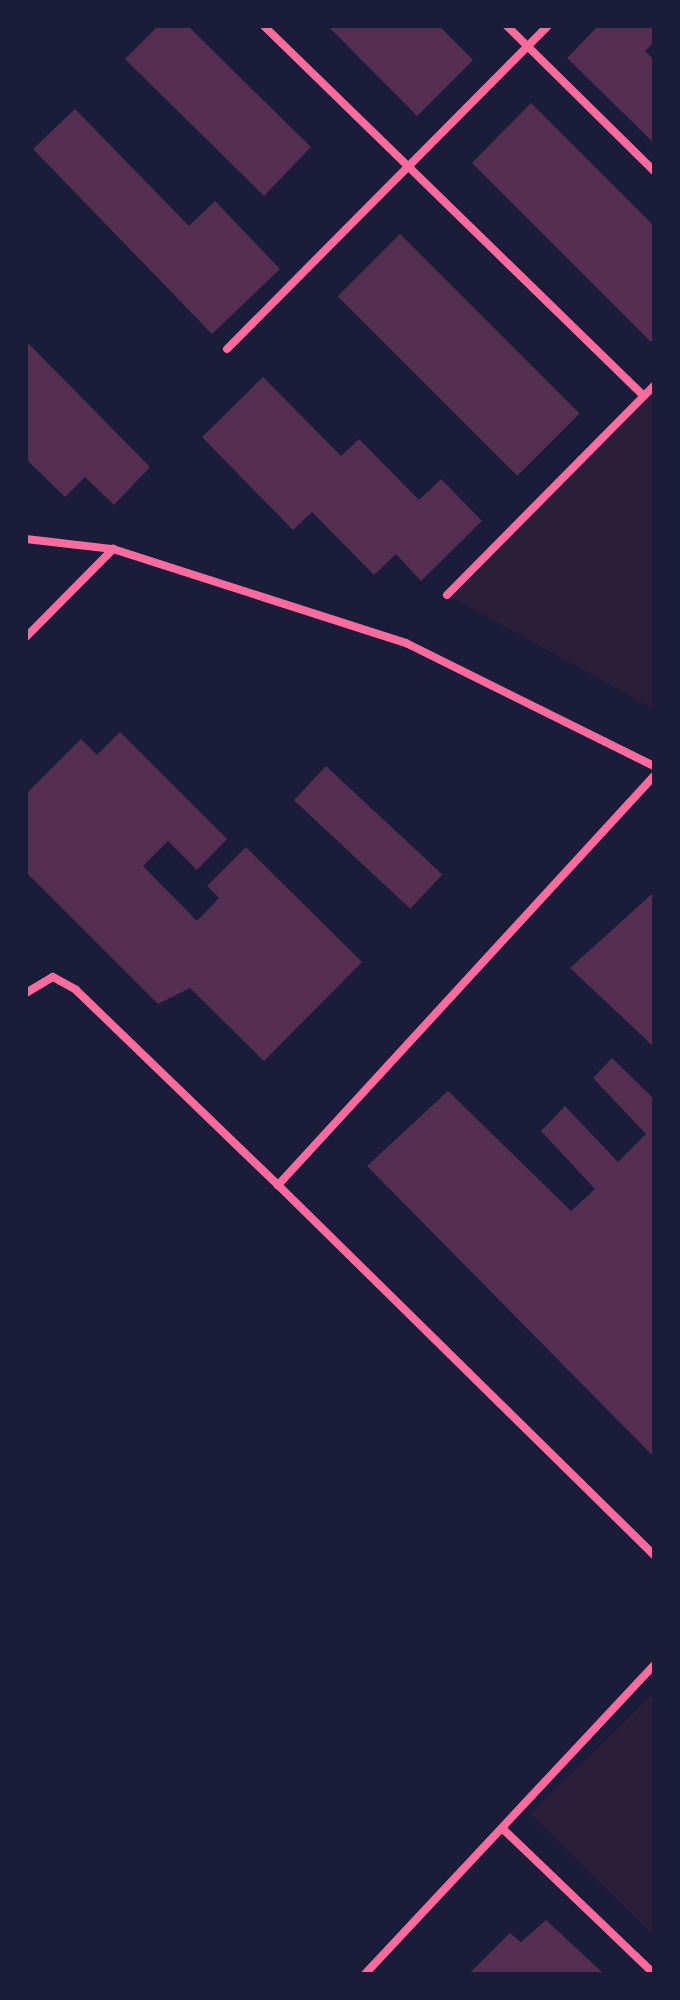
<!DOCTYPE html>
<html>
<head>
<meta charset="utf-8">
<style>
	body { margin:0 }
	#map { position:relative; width:680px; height:2000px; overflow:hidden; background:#1b1b3a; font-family:"DM Sans",sans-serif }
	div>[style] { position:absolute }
	.green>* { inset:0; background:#2a1e3b }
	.building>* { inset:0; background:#542f53; transform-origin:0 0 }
	.minor>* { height:8px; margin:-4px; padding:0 4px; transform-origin:4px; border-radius:4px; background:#ff6b9d }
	span { translate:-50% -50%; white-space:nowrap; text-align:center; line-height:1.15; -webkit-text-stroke:6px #1b1b3a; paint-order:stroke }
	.frame { position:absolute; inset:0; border:28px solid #1b1b3a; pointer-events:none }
</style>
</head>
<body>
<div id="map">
	<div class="green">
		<div style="clip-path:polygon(654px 386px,654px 709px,447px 595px)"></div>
		<div style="clip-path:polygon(654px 1693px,654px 1936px,530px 1814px)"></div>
	</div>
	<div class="building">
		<div style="clip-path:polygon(158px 26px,188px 26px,311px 147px,264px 196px,125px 59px)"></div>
		<div style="clip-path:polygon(328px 26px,439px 26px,473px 60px,417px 116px)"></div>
		<div style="clip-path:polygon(598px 26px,654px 26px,654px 42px,645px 51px,654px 60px,654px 143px,567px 58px)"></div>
		<div style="clip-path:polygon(531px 103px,654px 226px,654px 338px,651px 342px,472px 163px)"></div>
		<div style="clip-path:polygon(75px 109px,189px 226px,215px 201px,280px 269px,212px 334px,33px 149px)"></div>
		<div style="left:400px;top:234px;width:254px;height:88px;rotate:45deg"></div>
		<div style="clip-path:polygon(26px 341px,150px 467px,114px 505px,85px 477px,65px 497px,26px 459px)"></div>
		<div style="clip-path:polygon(263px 377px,341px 456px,359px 439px,419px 500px,441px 479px,482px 521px,421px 581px,396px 554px,374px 575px,312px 512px,293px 530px,202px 437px)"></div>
		<div style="clip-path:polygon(120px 732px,227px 839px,197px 870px,168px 841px,143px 866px,197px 921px,219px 898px,207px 886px,246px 847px,362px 962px,264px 1061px,190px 988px,158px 1004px,26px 872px,26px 794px,81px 739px,97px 755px)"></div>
		<div style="left:326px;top:766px;width:159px;height:47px;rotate:43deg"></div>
		<div style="clip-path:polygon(654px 892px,654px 1047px,570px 968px)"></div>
		<div style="clip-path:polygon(612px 1058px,654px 1099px,654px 1457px,367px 1166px,448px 1091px,571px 1211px,595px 1189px,541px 1131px,565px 1106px,618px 1162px,646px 1134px,593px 1078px)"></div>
		<div style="clip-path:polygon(546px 1920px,604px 1974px,469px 1974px,510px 1933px,521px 1942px)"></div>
	</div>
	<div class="minor">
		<div style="left:264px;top:26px;width:530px;rotate:44.24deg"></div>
		<div style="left:507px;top:26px;width:206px;rotate:44.6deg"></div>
		<div style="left:227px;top:349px;width:455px;rotate:-45.2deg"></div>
		<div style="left:26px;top:539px;width:88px;rotate:6.6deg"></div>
		<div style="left:113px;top:549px;width:308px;rotate:17.8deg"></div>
		<div style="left:406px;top:643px;width:277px;rotate:26.4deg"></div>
		<div style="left:447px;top:595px;width:294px;rotate:-45.3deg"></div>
		<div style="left:26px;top:637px;width:124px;rotate:-45.3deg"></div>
		<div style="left:654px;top:776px;width:556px;rotate:132.59deg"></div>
		<div style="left:278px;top:1185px;width:528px;rotate:44.54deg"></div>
		<div style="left:26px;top:993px;width:31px;rotate:-31deg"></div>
		<div style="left:53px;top:977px;width:26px;rotate:29deg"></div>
		<div style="left:76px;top:990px;width:281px;rotate:44deg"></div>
		<div style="left:503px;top:1829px;width:209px;rotate:43.8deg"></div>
		<div style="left:365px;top:1974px;width:423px;rotate:-46.9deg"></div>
	</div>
	<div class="frame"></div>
</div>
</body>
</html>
